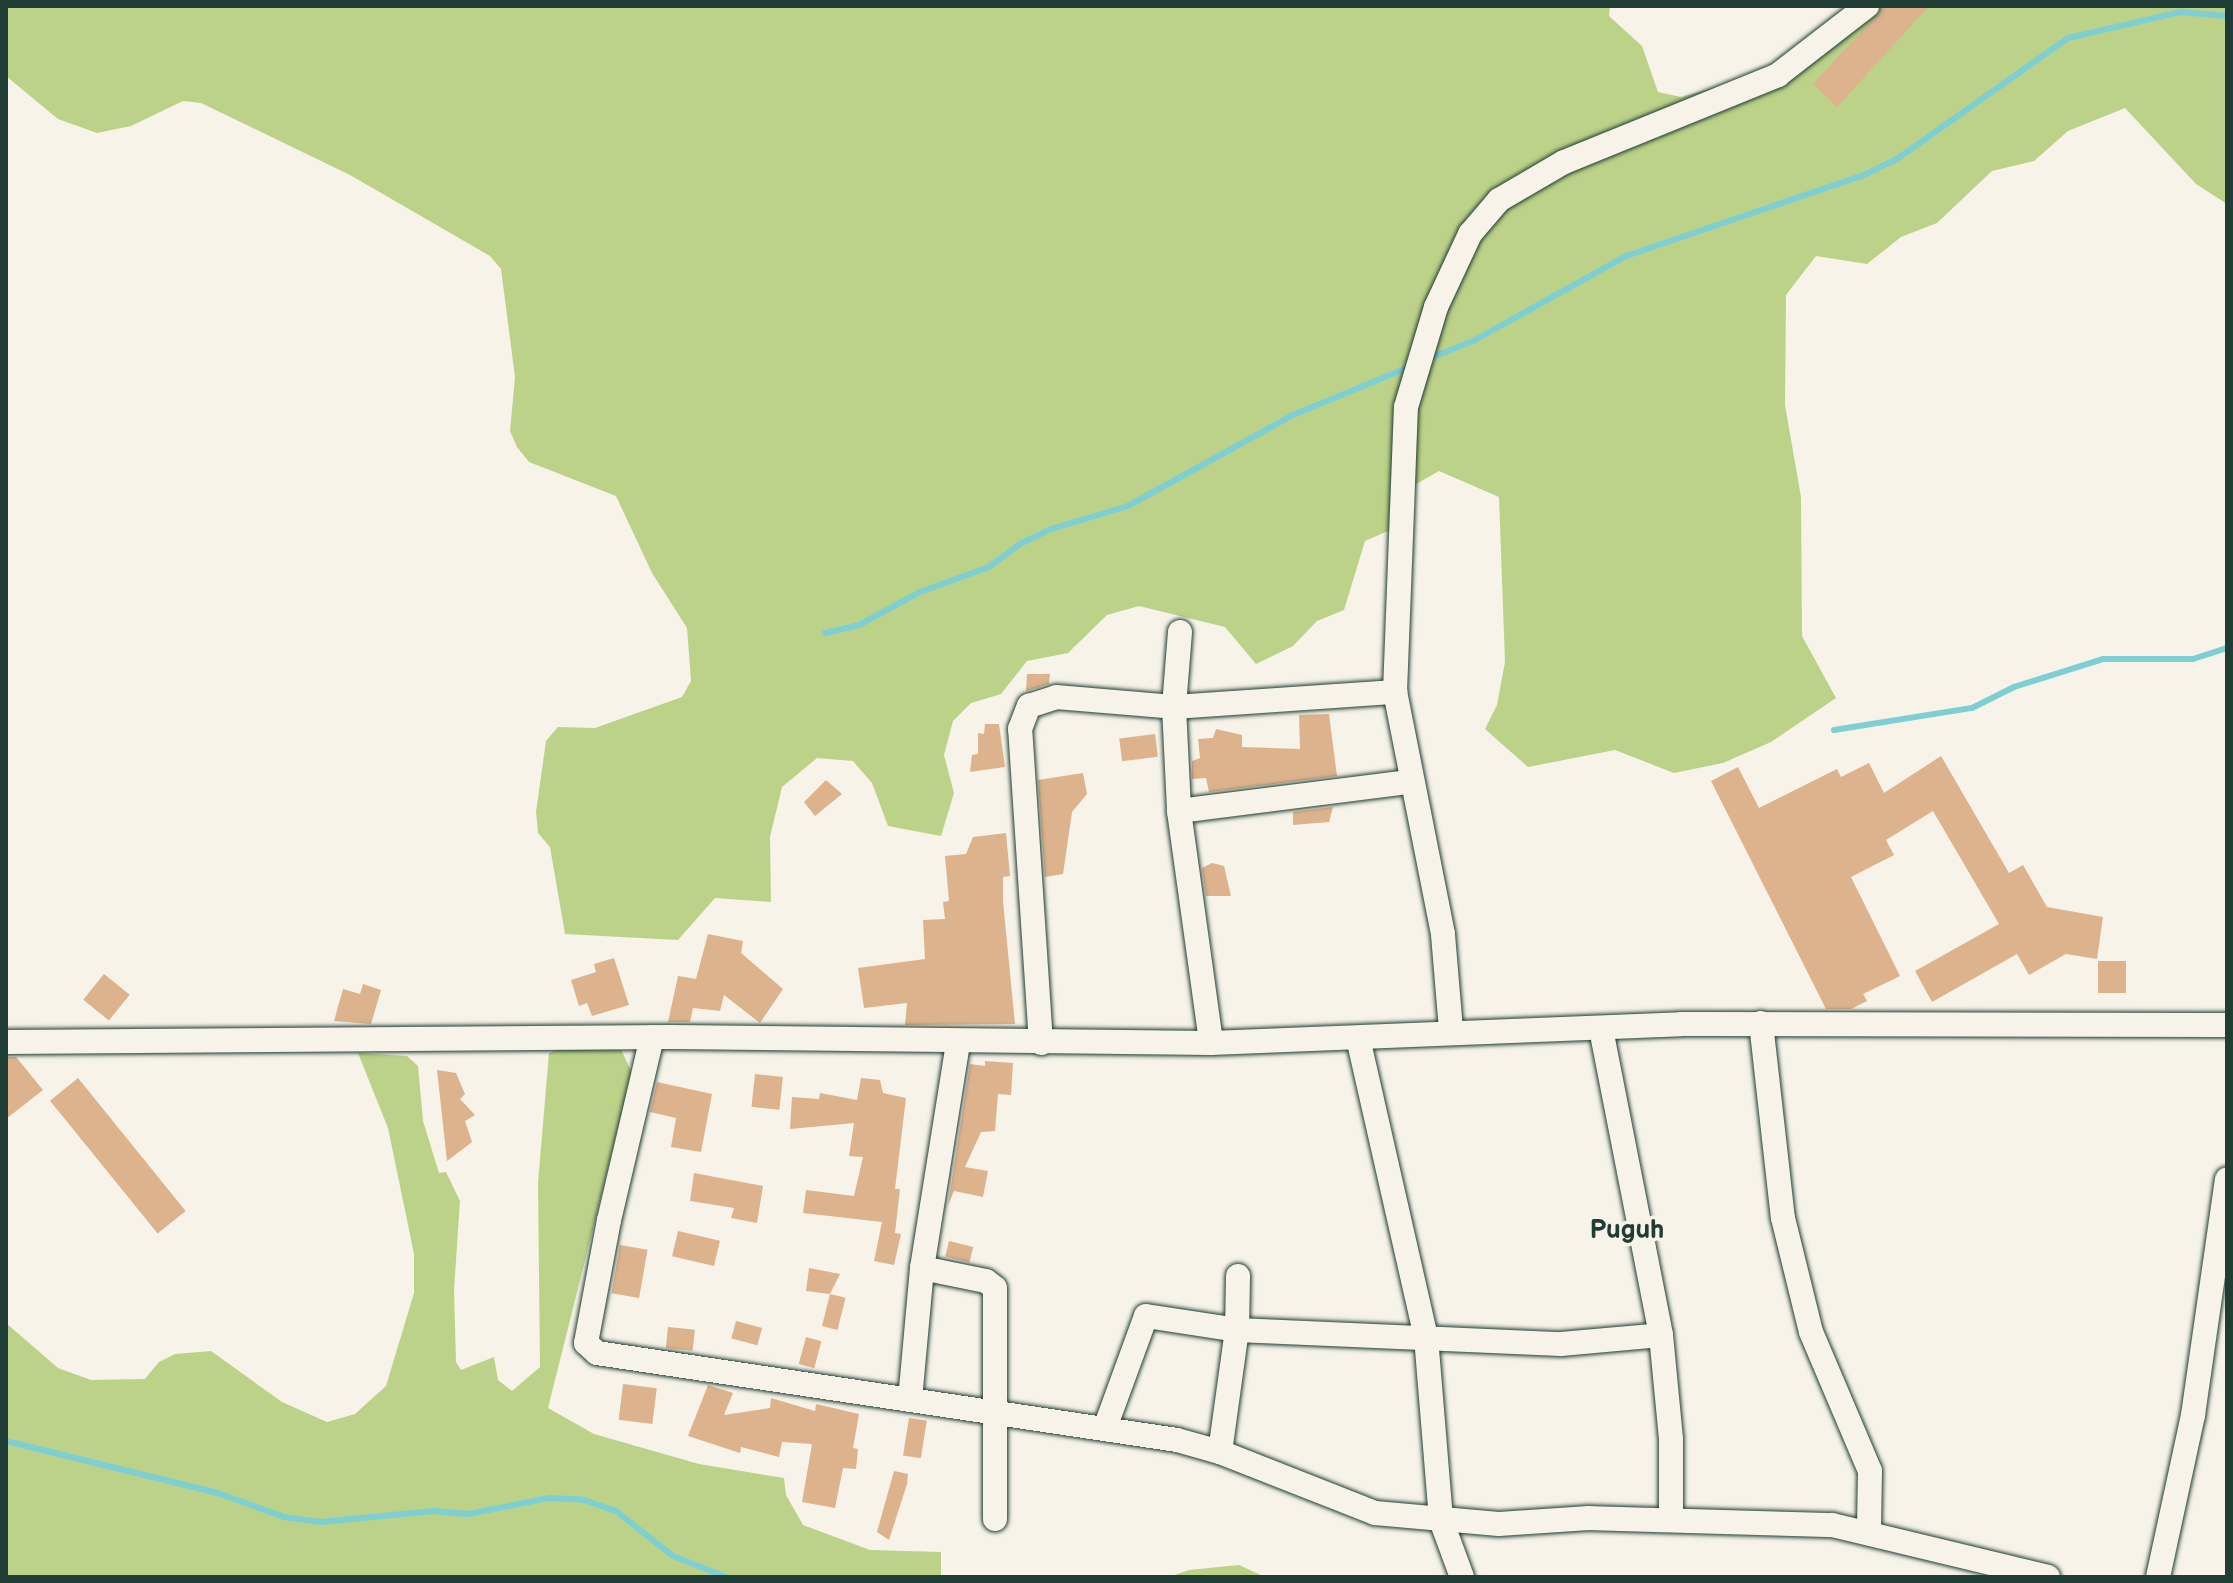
<!DOCTYPE html>
<html>
<head>
<meta charset="utf-8">
<style>
	body { margin:0 }
	#map { position:relative; width:2233px; height:1583px; overflow:hidden; background:#f7f3e8; font-family:"Balsamiq Sans",sans-serif }
	div>[style] { position:absolute }
	.green>* { inset:0; background:#bcd288 }
	.stream>* { height:6px; margin:-3px; padding:0 3px; transform-origin:3px; border-radius:3px; background:#7dcfd4 }
	.building>* { inset:0; background:#dcb38d; transform-origin:0 0 }
	.roads { filter:drop-shadow(0 0 2px #1f3d34) drop-shadow(0 0 2px #1f3d34) }
	.minor>* { height:24px; margin:-12px; padding:0 12px; transform-origin:12px; border-radius:12px; background:#f7f3e8 }
	span { translate:-50% -50%; white-space:nowrap; text-align:center; line-height:1.15; -webkit-text-stroke:7px #f7f3e8; paint-order:stroke }
	.quarter-label { font-size:26px; color:#1f3d34; font-weight:700 }
	.frame { position:absolute; inset:0; border:8px solid #1f3d34; pointer-events:none }
</style>
</head>
<body>
<div id="map">
	<div class="green">
		<div style="clip-path:polygon(6px 6px,1610px 6px,1609px 16px,1642px 46px,1658px 92px,1681px 97px,1766px 73px,1846px 6px,2227px 6px,2227px 204px,2196px 184px,2125px 108px,2068px 131px,2034px 161px,1992px 171px,1937px 223px,1901px 237px,1867px 264px,1816px 256px,1786px 295px,1785px 405px,1801px 497px,1802px 636px,1836px 698px,1771px 742px,1723px 763px,1674px 773px,1615px 750px,1528px 767px,1485px 729px,1497px 705px,1505px 662px,1499px 497px,1439px 471px,1411px 487px,1411px 521px,1365px 541px,1344px 610px,1317px 621px,1293px 646px,1256px 664px,1225px 627px,1139px 606px,1107px 615px,1068px 653px,1027px 661px,1001px 694px,971px 703px,953px 721px,944px 755px,954px 793px,941px 836px,888px 826px,872px 783px,853px 761px,817px 758px,782px 787px,770px 837px,771px 902px,715px 898px,678px 940px,565px 934px,550px 847px,538px 833px,536px 812px,546px 741px,558px 727px,595px 728px,682px 697px,691px 681px,687px 628px,652px 573px,616px 496px,529px 462px,517px 447px,510px 431px,515px 377px,501px 269px,490px 256px,350px 175px,201px 103px,183px 101px,131px 126px,97px 133px,58px 119px,6px 76px)"></div>
		<div style="clip-path:polygon(572px 1043px,620px 1047px,632px 1073px,548px 1408px,594px 1434px,699px 1464px,784px 1478px,786px 1495px,803px 1525px,870px 1550px,941px 1552px,941px 1577px,6px 1577px,6px 1323px,58px 1368px,91px 1380px,145px 1379px,159px 1362px,175px 1354px,211px 1351px,282px 1402px,327px 1422px,355px 1414px,386px 1386px,414px 1293px,414px 1254px,388px 1128px,358px 1053px,407px 1056px,418px 1066px,423px 1121px,439px 1173px,446px 1172px,460px 1201px,454px 1290px,456px 1362px,461px 1370px,494px 1357px,498px 1380px,512px 1391px,540px 1367px,538px 1183px,549px 1053px)"></div>
		<div style="clip-path:polygon(1239px 1565px,1265px 1577px,1169px 1577px,1189px 1570px)"></div>
	</div>
	<div class="stream">
		<div style="left:1426px;top:360px;width:53px;rotate:-22.2deg"></div>
		<div style="left:1475px;top:340px;width:173px;rotate:-29.1deg"></div>
		<div style="left:1626px;top:256px;width:251px;rotate:-18.8deg"></div>
		<div style="left:1864px;top:175px;width:37px;rotate:-26deg"></div>
		<div style="left:1897px;top:159px;width:209px;rotate:-35.3deg"></div>
		<div style="left:2068px;top:38px;width:116px;rotate:-13deg"></div>
		<div style="left:2181px;top:12px;width:46px;rotate:5deg"></div>
		<div style="left:825px;top:633px;width:35px;rotate:-13deg"></div>
		<div style="left:859px;top:625px;width:69px;rotate:-28.4deg"></div>
		<div style="left:920px;top:592px;width:73px;rotate:-19.9deg"></div>
		<div style="left:989px;top:567px;width:39px;rotate:-37deg"></div>
		<div style="left:1020px;top:544px;width:34px;rotate:-26deg"></div>
		<div style="left:1051px;top:529px;width:80px;rotate:-16.6deg"></div>
		<div style="left:1128px;top:506px;width:188px;rotate:-28.9deg"></div>
		<div style="left:1293px;top:415px;width:129px;rotate:-22.4deg"></div>
		<div style="left:1834px;top:730px;width:140px;rotate:-9.1deg"></div>
		<div style="left:1972px;top:708px;width:47px;rotate:-26.6deg"></div>
		<div style="left:2014px;top:687px;width:93px;rotate:-17.5deg"></div>
		<div style="left:2103px;top:659px;width:90px"></div>
		<div style="left:2193px;top:659px;width:36px;rotate:-18deg"></div>
		<div style="left:6px;top:1441px;width:218px;rotate:13.8deg"></div>
		<div style="left:218px;top:1493px;width:70px;rotate:20deg"></div>
		<div style="left:284px;top:1517px;width:37px;rotate:8deg"></div>
		<div style="left:321px;top:1522px;width:113px;rotate:-5.6deg"></div>
		<div style="left:433px;top:1511px;width:35px;rotate:5deg"></div>
		<div style="left:468px;top:1514px;width:83px;rotate:-11.2deg"></div>
		<div style="left:549px;top:1498px;width:35px;rotate:3deg"></div>
		<div style="left:584px;top:1500px;width:34px;rotate:19deg"></div>
		<div style="left:616px;top:1511px;width:73px;rotate:38.3deg"></div>
		<div style="left:673px;top:1556px;width:57px;rotate:21.6deg"></div>
	</div>
	<div class="building">
		<div style="clip-path:polygon(1885px 6px,1929px 6px,1837px 107px,1813px 84px)"></div>
		<div style="clip-path:polygon(1027px 674px,1050px 674px,1049px 684px,1026px 691px)"></div>
		<div style="clip-path:polygon(1329px 714px,1337px 776px,1209px 792px,1206px 778px,1192px 779px,1192px 761px,1200px 758px,1198px 739px,1213px 738px,1216px 729px,1242px 735px,1242px 747px,1300px 749px,1299px 715px)"></div>
		<div style="clip-path:polygon(985px 724px,999px 724px,1005px 767px,970px 772px,972px 755px,978px 754px,978px 733px,984px 734px)"></div>
		<div style="left:1155px;top:734px;width:23px;height:36px;rotate:83deg"></div>
		<div style="clip-path:polygon(1941px 756px,2009px 873px,2023px 865px,2047px 907px,2103px 917px,2097px 959px,2066px 954px,2029px 975px,2017px 954px,1932px 1002px,1915px 971px,1999px 924px,1933px 811px,1886px 840px,1894px 855px,1851px 877px,1900px 976px,1863px 994px,1867px 1001px,1851px 1009px,1826px 1009px,1711px 781px,1738px 767px,1759px 808px,1837px 769px,1841px 777px,1869px 763px,1884px 793px)"></div>
		<div style="clip-path:polygon(1083px 773px,1087px 794px,1072px 812px,1063px 874px,1045px 877px,1038px 780px)"></div>
		<div style="clip-path:polygon(826px 780px,842px 794px,815px 816px,804px 802px)"></div>
		<div style="clip-path:polygon(1333px 807px,1329px 822px,1293px 825px,1293px 812px)"></div>
		<div style="clip-path:polygon(1006px 833px,1010px 876px,1003px 877px,1003px 901px,1015px 1024px,905px 1025px,907px 1003px,864px 1008px,858px 968px,925px 959px,923px 920px,945px 919px,943px 902px,949px 901px,945px 856px,966px 854px,973px 837px)"></div>
		<div style="clip-path:polygon(1212px 863px,1224px 866px,1231px 896px,1206px 896px,1202px 868px)"></div>
		<div style="clip-path:polygon(708px 934px,743px 941px,741px 953px,783px 989px,760px 1023px,724px 995px,720px 1011px,693px 1008px,690px 1022px,668px 1022px,678px 976px,696px 979px)"></div>
		<div style="clip-path:polygon(614px 958px,629px 1005px,592px 1016px,587px 1003px,579px 1006px,571px 980px,596px 972px,594px 964px)"></div>
		<div style="left:2098px;top:961px;width:28px;height:32px"></div>
		<div style="left:104px;top:974px;width:33px;height:33px;rotate:39deg"></div>
		<div style="clip-path:polygon(363px 984px,381px 990px,371px 1024px,334px 1021px,343px 989px,360px 994px)"></div>
		<div style="clip-path:polygon(6px 1057px,16px 1057px,43px 1090px,6px 1119px)"></div>
		<div style="clip-path:polygon(985px 1061px,1013px 1063px,1011px 1095px,998px 1094px,995px 1131px,981px 1132px,965px 1167px,988px 1171px,983px 1197px,954px 1191px,948px 1205px,970px 1064px,985px 1066px)"></div>
		<div style="clip-path:polygon(437px 1070px,456px 1073px,465px 1094px,460px 1099px,475px 1115px,465px 1121px,472px 1142px,447px 1161px)"></div>
		<div style="left:755px;top:1074px;width:28px;height:33px;rotate:6deg"></div>
		<div style="left:78px;top:1078px;width:171px;height:36px;rotate:51deg"></div>
		<div style="clip-path:polygon(861px 1078px,880px 1080px,883px 1093px,906px 1098px,895px 1189px,900px 1189px,895px 1233px,901px 1234px,894px 1265px,874px 1261px,882px 1222px,803px 1213px,806px 1190px,854px 1196px,863px 1157px,849px 1156px,854px 1123px,790px 1129px,792px 1097px,819px 1099px,820px 1093px,857px 1100px)"></div>
		<div style="clip-path:polygon(657px 1082px,712px 1094px,701px 1152px,671px 1147px,676px 1118px,650px 1112px)"></div>
		<div style="clip-path:polygon(694px 1173px,763px 1186px,757px 1223px,731px 1218px,734px 1208px,690px 1201px)"></div>
		<div style="left:678px;top:1231px;width:43px;height:26px;rotate:13deg"></div>
		<div style="left:949px;top:1241px;width:25px;height:16px;rotate:14deg"></div>
		<div style="left:620px;top:1245px;width:28px;height:49px;rotate:10deg"></div>
		<div style="clip-path:polygon(809px 1268px,840px 1274px,830px 1294px,806px 1291px)"></div>
		<div style="left:830px;top:1294px;width:16px;height:33px;rotate:14deg"></div>
		<div style="left:736px;top:1321px;width:27px;height:18px;rotate:15deg"></div>
		<div style="left:668px;top:1327px;width:27px;height:21px;rotate:6deg"></div>
		<div style="left:806px;top:1337px;width:16px;height:28px;rotate:15deg"></div>
		<div style="left:623px;top:1384px;width:34px;height:36px;rotate:7deg"></div>
		<div style="clip-path:polygon(708px 1385px,733px 1393px,724px 1415px,770px 1408px,771px 1398px,815px 1411px,816px 1404px,859px 1414px,853px 1448px,858px 1449px,856px 1469px,843px 1468px,835px 1508px,802px 1502px,812px 1444px,782px 1442px,779px 1457px,741px 1447px,740px 1453px,688px 1436px)"></div>
		<div style="left:909px;top:1418px;width:18px;height:38px;rotate:9deg"></div>
		<div style="clip-path:polygon(894px 1471px,908px 1474px,907px 1484px,889px 1540px,877px 1532px)"></div>
	</div>
	<div class="roads">
		<div class="minor">
			<div style="left:1180px;top:632px;width:75px;rotate:94.6deg"></div>
			<div style="left:1174px;top:707px;width:104px;rotate:87.2deg"></div>
			<div style="left:1179px;top:811px;width:234px;rotate:82.1deg"></div>
			<div style="left:1179px;top:811px;width:232px;rotate:-7.2deg"></div>
			<div style="left:1761px;top:1023px;width:196px;rotate:83.6deg"></div>
			<div style="left:1783px;top:1218px;width:117px;rotate:76.2deg"></div>
			<div style="left:1811px;top:1332px;width:151px;rotate:67deg"></div>
			<div style="left:1870px;top:1471px;width:59px;rotate:91deg"></div>
			<div style="left:1601px;top:1029px;width:312px;rotate:78.9deg"></div>
			<div style="left:1661px;top:1335px;width:104px;rotate:84.5deg"></div>
			<div style="left:1671px;top:1439px;width:80px;rotate:90deg"></div>
			<div style="left:1451px;top:1030px;width:96px;rotate:-94.8deg"></div>
			<div style="left:1443px;top:934px;width:247px;rotate:-101.2deg"></div>
			<div style="left:1395px;top:692px;width:285px;rotate:-87.8deg"></div>
			<div style="left:1406px;top:407px;width:104px;rotate:-73.3deg"></div>
			<div style="left:1436px;top:307px;width:81px;rotate:-65deg"></div>
			<div style="left:1470px;top:234px;width:45px;rotate:-49.5deg"></div>
			<div style="left:1499px;top:200px;width:75px;rotate:-30.3deg"></div>
			<div style="left:1564px;top:162px;width:231px;rotate:-22.1deg"></div>
			<div style="left:1778px;top:75px;width:113px;rotate:-37.8deg"></div>
			<div style="left:652px;top:1037px;width:188px;rotate:103.2deg"></div>
			<div style="left:609px;top:1220px;width:125px;rotate:100.6deg"></div>
			<div style="left:586px;top:1343px;width:15px;rotate:42deg"></div>
			<div style="left:597px;top:1353px;width:586px;rotate:8.53deg"></div>
			<div style="left:1177px;top:1440px;width:45px;rotate:15.6deg"></div>
			<div style="left:1220px;top:1452px;width:167px;rotate:21.5deg"></div>
			<div style="left:1375px;top:1513px;width:124px;rotate:5.1deg"></div>
			<div style="left:1499px;top:1524px;width:90px;rotate:-3.8deg"></div>
			<div style="left:1589px;top:1518px;width:243px;rotate:1.7deg"></div>
			<div style="left:1832px;top:1525px;width:222px;rotate:13.5deg"></div>
			<div style="left:1358px;top:1038px;width:307px;rotate:77.2deg"></div>
			<div style="left:1426px;top:1337px;width:184px;rotate:85.3deg"></div>
			<div style="left:1441px;top:1520px;width:61px;rotate:69.8deg"></div>
			<div style="left:6px;top:1042px;width:665px;rotate:-0.43deg"></div>
			<div style="left:671px;top:1037px;width:540px;rotate:0.64deg"></div>
			<div style="left:1211px;top:1043px;width:470px;rotate:-2.3deg"></div>
			<div style="left:1681px;top:1024px;width:546px;rotate:0.1deg"></div>
			<div style="left:1041px;top:1043px;width:315px;rotate:-93.8deg"></div>
			<div style="left:1020px;top:729px;width:25px;rotate:-69deg"></div>
			<div style="left:1029px;top:706px;width:28px;rotate:-18deg"></div>
			<div style="left:1056px;top:697px;width:118px;rotate:4.8deg"></div>
			<div style="left:1174px;top:707px;width:222px;rotate:-3.9deg"></div>
			<div style="left:922px;top:1268px;width:65px;rotate:11.5deg"></div>
			<div style="left:986px;top:1281px;width:11px;rotate:38deg"></div>
			<div style="left:995px;top:1288px;width:231px;rotate:90deg"></div>
			<div style="left:910px;top:1400px;width:133px;rotate:-84.8deg"></div>
			<div style="left:922px;top:1268px;width:228px;rotate:-80.9deg"></div>
			<div style="left:1105px;top:1428px;width:119px;rotate:-69.9deg"></div>
			<div style="left:1146px;top:1316px;width:92px;rotate:8.7deg"></div>
			<div style="left:1237px;top:1330px;width:324px;rotate:2.5deg"></div>
			<div style="left:1561px;top:1344px;width:100px;rotate:-5.1deg"></div>
			<div style="left:1220px;top:1452px;width:123px;rotate:-82.1deg"></div>
			<div style="left:1237px;top:1330px;width:54px;rotate:-88.9deg"></div>
			<div style="left:2158px;top:1577px;width:166px;rotate:-77.8deg"></div>
			<div style="left:2193px;top:1415px;width:238px;rotate:-81.8deg"></div>
		</div>
	</div>
	<div class="quarter-label">
		<span style="left:1627px;top:1231px">Puguh</span>
	</div>
	<div class="frame"></div>
</div>
</body>
</html>
